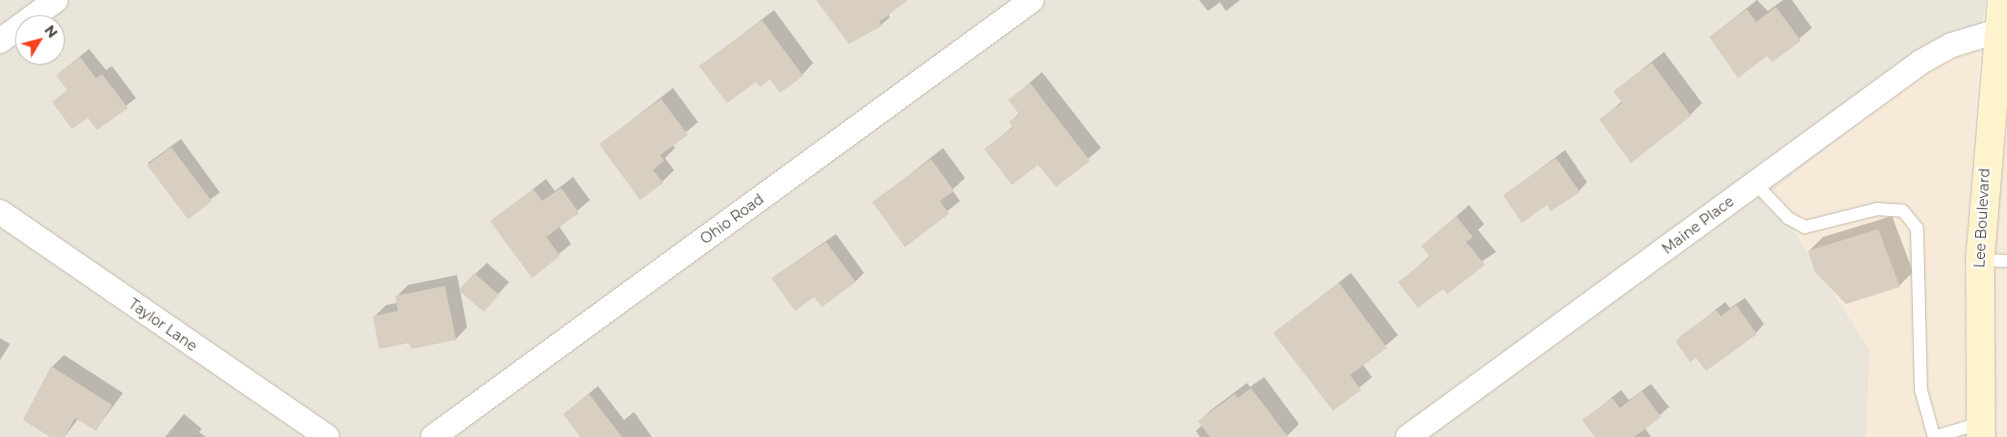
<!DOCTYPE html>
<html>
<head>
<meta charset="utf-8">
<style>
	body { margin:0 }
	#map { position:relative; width:2007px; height:437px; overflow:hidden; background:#f6f3ec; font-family:Montserrat,sans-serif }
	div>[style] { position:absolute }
	.residential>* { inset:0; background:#eae5da }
	.commercial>* { inset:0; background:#f7ead8 }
	.shadow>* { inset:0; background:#0003; transform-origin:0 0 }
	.building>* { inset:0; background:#d8cfc1; transform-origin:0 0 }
	.roads { filter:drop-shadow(0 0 1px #c2bbae) drop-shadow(0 0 1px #c2bbae) }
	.lane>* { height:12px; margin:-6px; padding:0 6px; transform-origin:6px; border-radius:6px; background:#fff }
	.street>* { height:24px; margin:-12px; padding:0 12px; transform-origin:12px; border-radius:12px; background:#fff }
	.secondary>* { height:28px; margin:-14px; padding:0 14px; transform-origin:14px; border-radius:14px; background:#fff3cd }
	span { translate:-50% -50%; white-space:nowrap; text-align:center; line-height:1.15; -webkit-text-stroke:4px #fff; paint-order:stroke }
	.street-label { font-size:14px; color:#4b4439 }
	.north { position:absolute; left:15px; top:15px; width:50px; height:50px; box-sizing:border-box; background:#fff; border:1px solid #b7b4b0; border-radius:50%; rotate:53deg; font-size:14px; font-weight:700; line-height:20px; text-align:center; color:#4b4439 }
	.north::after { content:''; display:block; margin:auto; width:18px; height:22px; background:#fc3f1d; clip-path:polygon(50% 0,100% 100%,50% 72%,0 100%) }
</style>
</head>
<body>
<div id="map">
	<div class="residential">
		<div style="clip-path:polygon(evenodd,0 0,1986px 0,1982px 26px,1770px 193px,1870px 350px,1866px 437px,0 437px,0 0,25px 25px,55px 25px,55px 55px,25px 55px,25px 25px)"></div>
	</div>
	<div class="commercial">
		<div style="clip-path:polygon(1982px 26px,1964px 265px,1965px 437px,1866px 437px,1870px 350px,1770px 193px)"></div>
		<div style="clip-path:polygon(2007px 92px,2007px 437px,1996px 437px,1995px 263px)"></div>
	</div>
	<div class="shadow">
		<div style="clip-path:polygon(832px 0,905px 0,888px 14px,890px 17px,881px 25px)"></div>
		<div style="clip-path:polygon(1199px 0,1240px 0,1226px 11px,1220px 2px,1208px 11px)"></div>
		<div style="clip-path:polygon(1757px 0,1768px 11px,1783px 0,1792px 0,1812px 28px,1772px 61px,1767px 55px,1710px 37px)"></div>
		<div style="clip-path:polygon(774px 10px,813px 63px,802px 75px,756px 80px,701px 66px)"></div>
		<div style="clip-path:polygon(89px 49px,106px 70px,112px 66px,136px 98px,97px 129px,88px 117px,53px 102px,73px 88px,57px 75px)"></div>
		<div style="clip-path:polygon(1664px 52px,1702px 103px,1690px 115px,1601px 120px,1622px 101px,1615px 91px)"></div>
		<div style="clip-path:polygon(1042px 72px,1101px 148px,1056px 186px,1039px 163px,986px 149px,1013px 126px,1010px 122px,1019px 113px,1010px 100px)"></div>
		<div style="clip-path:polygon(673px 88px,698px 122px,672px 144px,675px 148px,665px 158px,674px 170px,662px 182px,601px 144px)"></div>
		<div style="left:181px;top:139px;width:66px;height:41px;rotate:54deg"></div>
		<div style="clip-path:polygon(943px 148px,965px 178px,952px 190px,960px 201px,905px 245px,874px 203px)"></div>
		<div style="clip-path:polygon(1565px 150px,1587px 182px,1579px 191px,1504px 196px)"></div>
		<div style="clip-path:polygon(573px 177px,590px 200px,559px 226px,571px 244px,532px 276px,492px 221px,546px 179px,555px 191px)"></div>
		<div style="clip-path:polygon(1469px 205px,1484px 224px,1478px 230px,1496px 252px,1444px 287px,1400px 282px,1431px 255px,1423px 246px)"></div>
		<div style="clip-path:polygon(1892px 216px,1913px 272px,1899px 286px,1809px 251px,1823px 237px)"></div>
		<div style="clip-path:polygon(836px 234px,864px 273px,855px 282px,815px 295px,772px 278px)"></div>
		<div style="clip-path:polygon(487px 263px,509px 282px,494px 299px,475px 274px)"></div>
		<div style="clip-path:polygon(1351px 273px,1398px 335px,1363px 365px,1372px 377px,1333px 410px,1275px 333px)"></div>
		<div style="clip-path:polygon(457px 275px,467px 327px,456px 339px,410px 341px,374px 317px,386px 305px,397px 303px,396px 297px,408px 285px)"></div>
		<div style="clip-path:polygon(1745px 298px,1764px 324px,1756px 333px,1686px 334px,1725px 302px,1730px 308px)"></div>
		<div style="clip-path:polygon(0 338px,10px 344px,0 360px)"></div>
		<div style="clip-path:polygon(64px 355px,123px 393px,96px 429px,78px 419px,64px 437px,52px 437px,52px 367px)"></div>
		<div style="clip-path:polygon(1264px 377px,1299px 424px,1286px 437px,1200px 437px,1196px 431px,1202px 425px,1199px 421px,1211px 410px,1247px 383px,1250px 387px)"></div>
		<div style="clip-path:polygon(1651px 384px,1669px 407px,1645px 428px,1651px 437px,1596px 437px,1584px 420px,1621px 390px,1629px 400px)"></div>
		<div style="clip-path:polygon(598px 386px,624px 420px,634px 412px,652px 437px,582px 437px,564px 414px)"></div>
		<div style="clip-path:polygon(184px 414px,202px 429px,199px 432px,206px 437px,165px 437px)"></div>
	</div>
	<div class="building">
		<div style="clip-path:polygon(816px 0,908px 0,879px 22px,882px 26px,849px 44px)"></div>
		<div style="clip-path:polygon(1776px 7px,1801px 41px,1772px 62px,1767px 56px,1738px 78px,1709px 37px,1747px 9px,1756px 22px)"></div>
		<div style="clip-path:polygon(762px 20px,803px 76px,780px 93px,770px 79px,760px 87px,756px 82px,727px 103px,699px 66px)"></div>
		<div style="clip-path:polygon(80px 57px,96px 78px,102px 74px,128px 108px,97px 130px,88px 118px,72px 129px,52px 102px,67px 90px,56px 75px)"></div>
		<div style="clip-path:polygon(1652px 63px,1691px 116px,1631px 163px,1599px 119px,1622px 103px,1613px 91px)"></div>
		<div style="clip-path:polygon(1030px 83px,1090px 161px,1056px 187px,1038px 165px,1012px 185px,984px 149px,1013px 127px,1009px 122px,1019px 114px,1008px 100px)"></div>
		<div style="clip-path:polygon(661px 99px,688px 135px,660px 155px,664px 161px,653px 170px,663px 183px,640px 200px,599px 144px)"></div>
		<div style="left:171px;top:147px;width:68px;height:30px;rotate:53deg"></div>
		<div style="clip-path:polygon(1556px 158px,1580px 192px,1551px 211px,1547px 205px,1522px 223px,1503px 195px)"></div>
		<div style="clip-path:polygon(931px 159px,954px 191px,940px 201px,949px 214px,905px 247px,872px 202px)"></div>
		<div style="clip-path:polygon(561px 188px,579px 213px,546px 237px,560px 256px,532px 278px,490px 221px,533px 189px,542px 201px)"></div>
		<div style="clip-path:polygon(1456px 216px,1473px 237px,1466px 242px,1485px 265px,1447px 294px,1443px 289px,1418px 308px,1398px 282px,1430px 257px,1421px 246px)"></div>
		<div style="clip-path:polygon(1878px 229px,1900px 287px,1846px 304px,1815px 272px,1808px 251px)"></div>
		<div style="clip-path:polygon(826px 242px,856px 282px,822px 307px,814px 297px,795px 311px,771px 278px)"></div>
		<div style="left:474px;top:273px;width:33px;height:23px;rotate:41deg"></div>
		<div style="clip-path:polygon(1339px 283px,1387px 348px,1350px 375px,1361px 390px,1333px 411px,1273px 333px)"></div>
		<div style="clip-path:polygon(445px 286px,456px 340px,411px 349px,409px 343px,379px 349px,373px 316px,398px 311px,395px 296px)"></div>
		<div style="clip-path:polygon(1736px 305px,1757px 334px,1706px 371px,1696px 358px,1690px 362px,1676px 342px,1680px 336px,1716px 310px,1721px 316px)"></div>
		<div style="clip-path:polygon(51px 366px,112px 405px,96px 431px,75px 418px,64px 437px,50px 437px,23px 420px)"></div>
		<div style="clip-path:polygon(1251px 388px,1288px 437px,1210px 437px,1198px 421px,1235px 394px,1238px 398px)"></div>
		<div style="clip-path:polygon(1642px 391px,1661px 417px,1634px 437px,1595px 437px,1582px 420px,1612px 398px,1620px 408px)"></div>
		<div style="clip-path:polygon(589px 394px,622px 437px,580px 437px,563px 414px)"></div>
	</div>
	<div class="roads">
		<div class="lane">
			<div style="left:1755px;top:183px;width:48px;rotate:46.7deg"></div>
			<div style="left:1788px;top:218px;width:19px;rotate:28deg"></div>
			<div style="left:1805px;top:227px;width:74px;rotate:-14deg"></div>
			<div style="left:1877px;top:209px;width:26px;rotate:4deg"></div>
			<div style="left:1903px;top:211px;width:22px;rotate:51deg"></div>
			<div style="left:1917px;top:228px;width:162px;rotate:88.6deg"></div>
			<div style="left:1921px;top:390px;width:49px;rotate:74.5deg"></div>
			<div style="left:1980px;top:260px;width:27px;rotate:2deg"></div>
			<div style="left:1934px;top:437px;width:49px;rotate:-16.6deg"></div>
		</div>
		<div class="street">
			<div style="left:0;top:41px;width:69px;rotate:-36.2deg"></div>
			<div style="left:0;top:212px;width:397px;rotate:34.5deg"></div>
			<div style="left:433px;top:437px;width:741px;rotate:-36.11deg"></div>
			<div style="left:1408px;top:437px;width:635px;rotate:-36.17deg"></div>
			<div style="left:1921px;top:62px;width:35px;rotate:-29deg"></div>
			<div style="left:1952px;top:45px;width:48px;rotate:-16.9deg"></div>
		</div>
		<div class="secondary">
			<div style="left:1981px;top:437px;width:177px;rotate:-90.3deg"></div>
			<div style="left:1980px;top:260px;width:261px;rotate:-85.2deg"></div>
		</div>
	</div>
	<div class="street-label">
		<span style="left:1982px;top:218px;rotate:-87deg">Lee Boulevard</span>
		<span style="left:732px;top:219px;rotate:-36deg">Ohio Road</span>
		<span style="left:1698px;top:225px;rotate:-37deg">Maine Place</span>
		<span style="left:163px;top:325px;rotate:35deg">Taylor Lane</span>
	</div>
	<div class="north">N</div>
</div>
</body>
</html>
